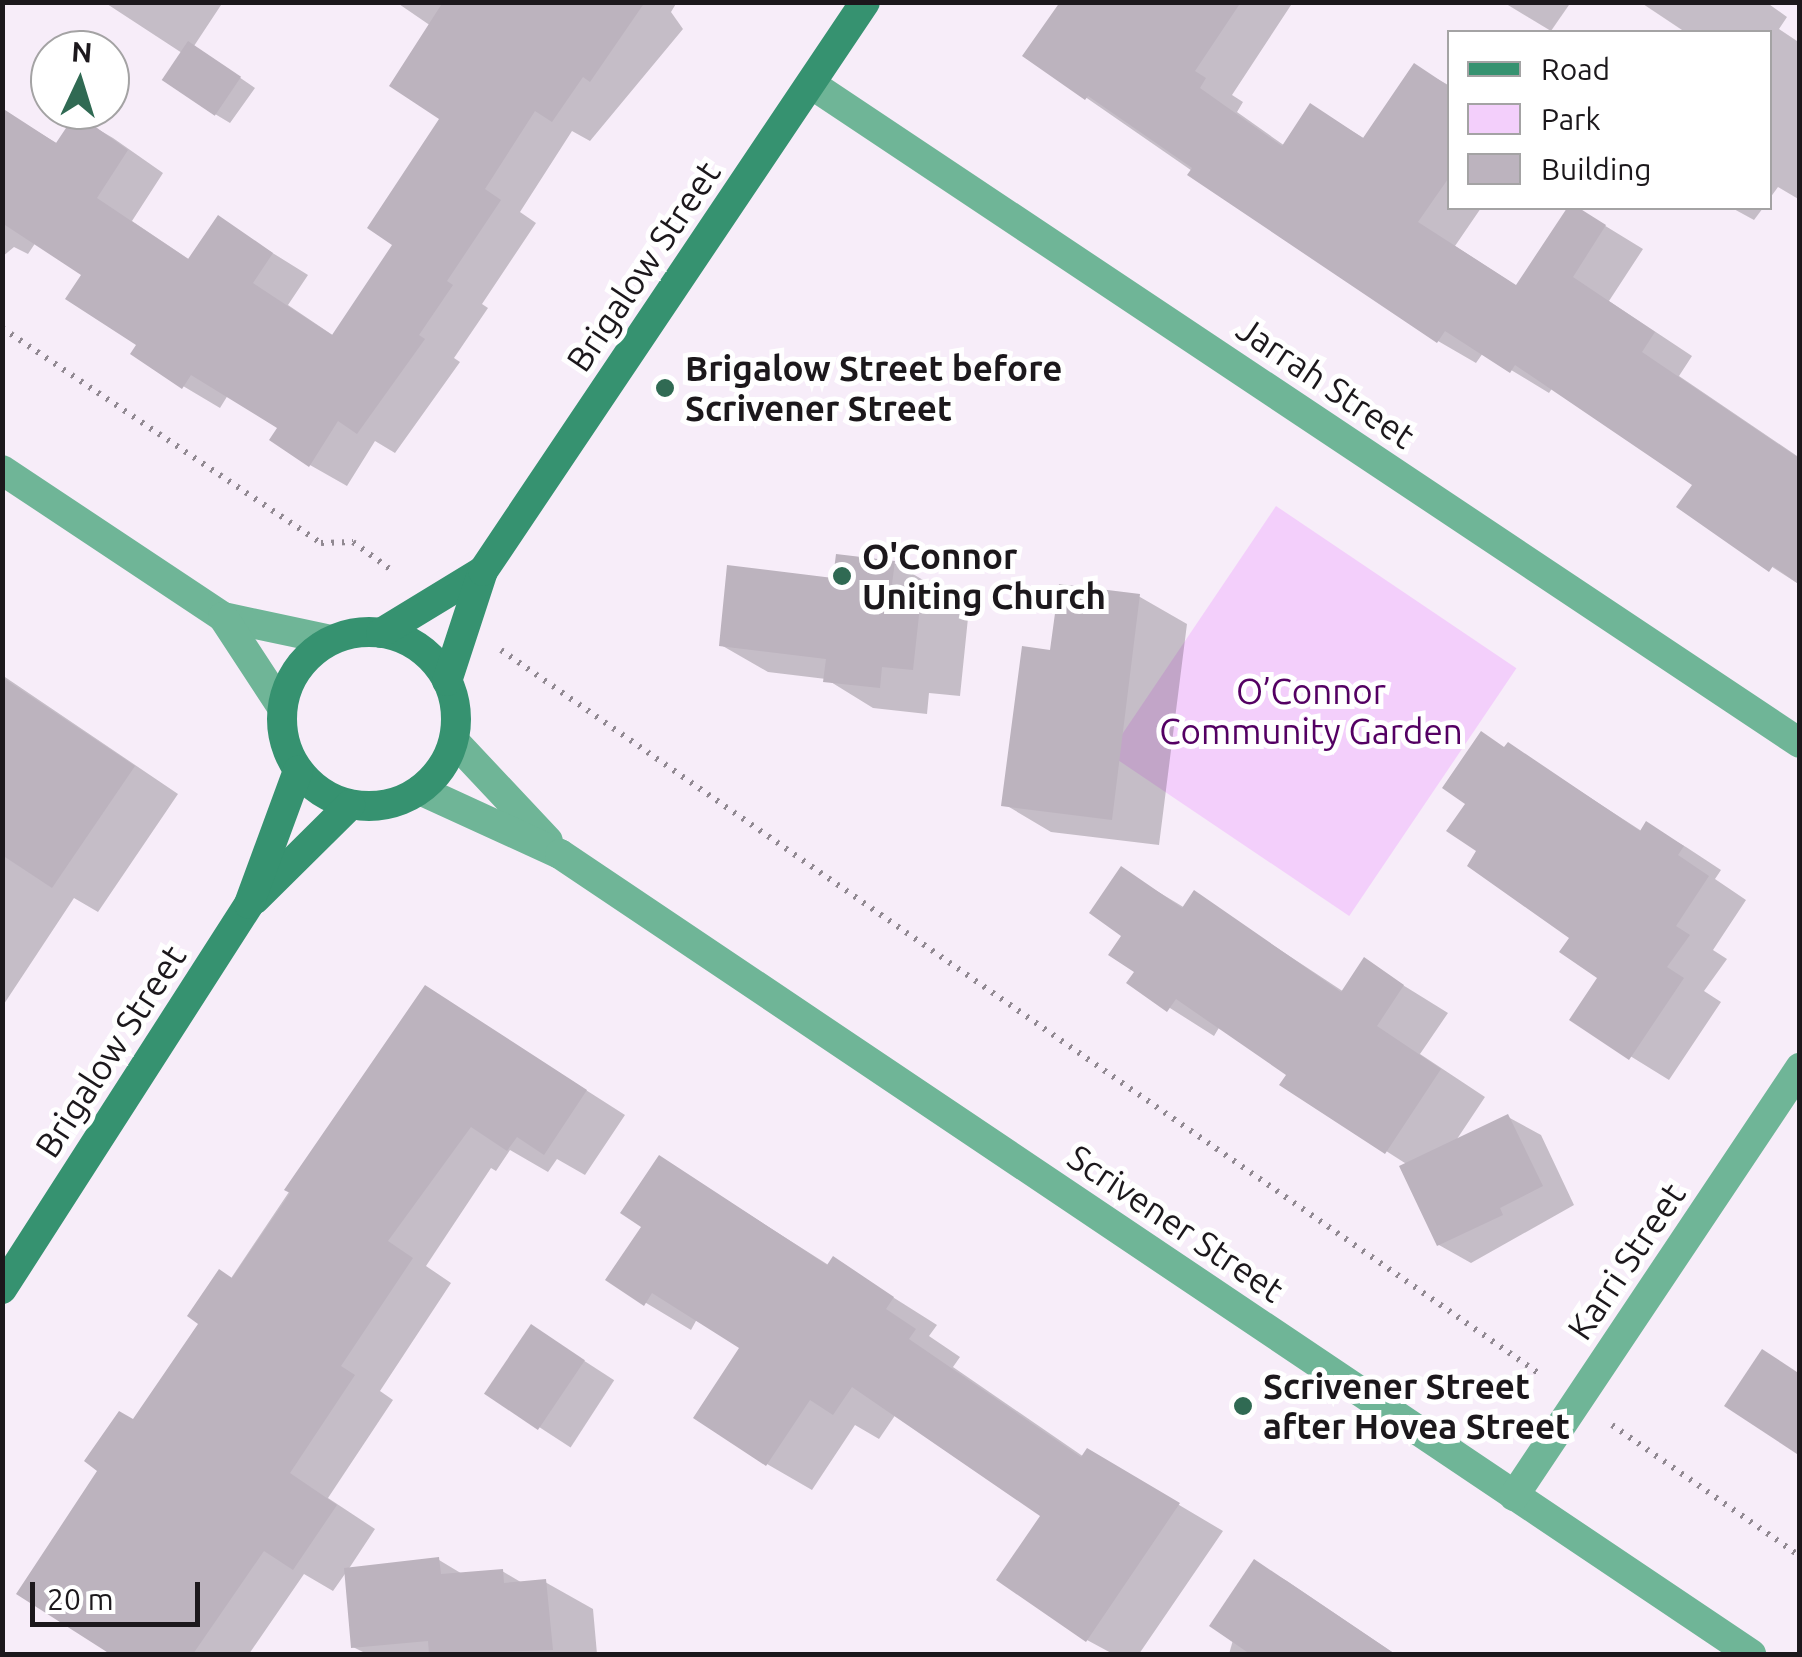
<!DOCTYPE html>
<html>
<head>
<meta charset="utf-8">
<style>
	body { margin:0 }
	#map { position:relative; width:1802px; height:1657px; overflow:hidden; background:#f7edf9; font-family:Ubuntu,sans-serif }
	div>[style] { position:absolute }
	.green>* { inset:0; background:#f3cffb; transform-origin:0 0 }
	.shadow>* { inset:0; background:#0003; transform-origin:0 0 }
	.building>* { inset:0; background:#bcb3be; transform-origin:0 0 }
	.path>* { height:6px; margin-top:-3px; transform-origin:0; background:repeating-linear-gradient(90deg,#918992 0 2.5px,transparent 0 10.5px) }
	.street>* { height:30px; margin:-15px; padding:0 15px; transform-origin:15px; border-radius:15px; background:#6fb597 }
	.secondary>* { height:30px; margin:-15px; padding:0 15px; transform-origin:15px; border-radius:15px; background:#369270 }
	.secondary>.ring { margin:-15px; padding:0; box-sizing:content-box; background:none; border:30px solid #369270; border-radius:50% }
	.dots>* { width:28px; height:28px; translate:-50% -50%; box-sizing:border-box; border:5px solid #fff; border-radius:50% }
	span { translate:-50% -50%; white-space:nowrap; text-align:center; line-height:1.15; -webkit-text-stroke:10px #fff; paint-order:stroke }
	.street-label { font-size:35px; color:#1c181c }
	.poi-label { font-size:35px; color:#1c181c; font-weight:700 }
	.left { translate:0 -50%; text-align:left }
	.park-label { font-size:35px; color:#540063 }
	.frame { position:absolute; inset:0; border:5px solid #1c181c; pointer-events:none }
	.legend { position:absolute; left:1447px; top:30px; width:325px; height:180px; box-sizing:border-box; background:#fff; border:2px solid #a4a3a4; margin:0; padding:12px 18px; list-style:none; font-size:30px; color:#1c181c }
	.legend li { display:flex; align-items:center; gap:20px; height:50px }
	.legend b { width:50px; border:2px solid #a4a3a4 }
	.north { position:absolute; left:30px; top:30px; width:100px; height:100px; box-sizing:border-box; background:#fff; border:2px solid #a4a3a4; border-radius:50%; rotate:4deg; font-size:28px; font-weight:700; line-height:40px; text-align:center; color:#1c181c }
	.north::after { content:''; display:block; margin:auto; width:35px; height:45px; background:#306a53; clip-path:polygon(50% 0,100% 100%,50% 72%,0 100%) }
	.scale { position:absolute; left:30px; top:1582px; width:170px; height:45px; box-sizing:border-box; border:5px solid #1c181c; border-top:0; padding-left:12px; font-size:30px; line-height:35px; white-space:nowrap; color:#1c181c; -webkit-text-stroke:8px #fff; paint-order:stroke }
</style>
</head>
<body>
<div id="map">
	<div class="green">
		<div style="left:1276px;top:506px;width:290px;height:299px;rotate:34deg"></div>
	</div>
	<div class="shadow">
		<div style="clip-path:polygon(104px 2px,223px 2px,194px 46px,255px 88px,230px 123px,215px 114px,182px 53px)"></div>
		<div style="clip-path:polygon(396px 2px,677px 2px,671px 12px,683px 29px,590px 141px,572px 131px,520px 212px,536px 223px,482px 304px,488px 308px,454px 358px,460px 362px,395px 453px,375px 441px,347px 486px,310px 465px,280px 427px,228px 395px,220px 408px,183px 386px,84px 274px,36px 242px,28px 254px,14px 247px,2px 257px,2px 110px,58px 144px,77px 117px,113px 138px,163px 173px,132px 221px,190px 260px,218px 219px,308px 275px,288px 305px,334px 336px,395px 244px,443px 118px,431px 26px)"></div>
		<div style="clip-path:polygon(1084px 2px,1293px 2px,1232px 95px,1243px 102px,1237px 112px,1285px 146px,1311px 106px,1365px 139px,1414px 66px,1450px 86px,1450px 208px,1481px 208px,1455px 246px,1518px 287px,1576px 208px,1643px 249px,1609px 301px,1692px 356px,1679px 376px,1800px 458px,1800px 585px,1680px 507px,1695px 484px,1553px 387px,1549px 393px,1483px 353px,1476px 363px,1438px 341px,1039px 65px)"></div>
		<div style="clip-path:polygon(1503px 2px,1571px 2px,1551px 31px)"></div>
		<div style="clip-path:polygon(1640px 2px,1766px 2px,1787px 17px,1779px 29px,1800px 43px,1800px 200px,1778px 187px,1770px 198px,1770px 32px,1685px 32px)"></div>
		<div style="clip-path:polygon(1732px 208px,1763px 208px,1754px 220px)"></div>
		<div style="clip-path:polygon(894px 563px,942px 591px,940px 602px,968px 618px,960px 696px,929px 693px,927px 714px,873px 708px,826px 679px,768px 672px,721px 645px,835px 580px)"></div>
		<div style="clip-path:polygon(1061px 587px,1140px 597px,1187px 624px,1159px 845px,1051px 832px,1004px 804px,1052px 652px)"></div>
		<div style="clip-path:polygon(2px 675px,178px 794px,98px 912px,74px 898px,2px 1007px)"></div>
		<div style="clip-path:polygon(1509px 745px,1643px 832px,1647px 825px,1686px 847px,1721px 870px,1715px 879px,1746px 900px,1713px 950px,1727px 959px,1704px 991px,1721px 1002px,1669px 1080px,1572px 1020px,1601px 977px,1573px 937px,1480px 851px)"></div>
		<div style="clip-path:polygon(1122px 870px,1185px 908px,1195px 894px,1344px 992px,1364px 961px,1448px 1013px,1420px 1054px,1485px 1097px,1455px 1142px,1508px 1117px,1541px 1135px,1574px 1205px,1471px 1263px,1439px 1245px,1408px 1165px,1283px 1085px,1290px 1074px,1220px 1026px,1214px 1036px,1129px 982px,1137px 971px,1125px 935px)"></div>
		<div style="clip-path:polygon(426px 988px,625px 1115px,585px 1175px,557px 1159px,548px 1172px,510px 1150px,496px 1171px,491px 1168px,426px 1266px,451px 1283px,380px 1391px,393px 1400px,328px 1498px,375px 1529px,348px 1570px,439px 1560px,464px 1575px,502px 1571px,524px 1584px,545px 1582px,593px 1609px,597px 1654px,367px 1654px,353px 1647px,347px 1571px,333px 1591px,304px 1574px,249px 1654px,114px 1654px,19px 1594px)"></div>
		<div style="clip-path:polygon(660px 1158px,830px 1266px,834px 1260px,937px 1325px,929px 1336px,960px 1357px,953px 1367px,1084px 1457px,1088px 1451px,1223px 1531px,1139px 1654px,1113px 1654px,1087px 1640px,1043px 1516px,896px 1414px,879px 1439px,855px 1425px,812px 1490px,767px 1464px,742px 1348px,697px 1319px,691px 1330px,608px 1280px,644px 1226px)"></div>
		<div style="left:532px;top:1327px;width:98px;height:80px;rotate:33deg"></div>
		<div style="clip-path:polygon(1255px 1563px,1287px 1581px,1392px 1652px,1229px 1654px)"></div>
	</div>
	<div class="building">
		<div style="clip-path:polygon(443px 2px,645px 2px,590px 82px,583px 77px,552px 122px,535px 111px,485px 189px,501px 200px,447px 281px,453px 285px,419px 335px,425px 339px,357px 434px,338px 421px,309px 467px,269px 440px,277px 428px,191px 375px,182px 389px,130px 354px,136px 345px,65px 299px,81px 275px,2px 223px,2px 108px,56px 143px,76px 113px,128px 150px,97px 198px,188px 259px,218px 215px,273px 253px,253px 283px,332px 335px,392px 245px,367px 228px,439px 119px,389px 86px)"></div>
		<div style="clip-path:polygon(1060px 2px,1241px 2px,1195px 71px,1206px 78px,1200px 88px,1282px 146px,1310px 103px,1363px 138px,1414px 63px,1450px 87px,1450px 176px,1418px 222px,1516px 285px,1567px 208px,1579px 208px,1606px 225px,1573px 277px,1655px 332px,1642px 352px,1800px 459px,1800px 585px,1773px 566px,1769px 572px,1676px 507px,1692px 485px,1515px 365px,1510px 373px,1445px 331px,1437px 343px,1187px 175px,1192px 168px,1088px 96px,1085px 100px,1022px 56px)"></div>
		<div style="left:188px;top:41px;width:64px;height:47px;rotate:34deg"></div>
		<div style="clip-path:polygon(836px 554px,895px 561px,892px 584px,922px 588px,913px 670px,882px 667px,880px 688px,823px 682px,826px 659px,719px 646px,727px 565px,833px 578px)"></div>
		<div style="clip-path:polygon(1059px 584px,1140px 594px,1112px 820px,1001px 806px,1022px 646px,1050px 650px)"></div>
		<div style="clip-path:polygon(2px 677px,135px 766px,52px 888px,2px 855px)"></div>
		<div style="clip-path:polygon(1481px 731px,1504px 747px,1508px 742px,1640px 831px,1646px 821px,1684px 846px,1678px 855px,1709px 876px,1676px 926px,1690px 935px,1667px 967px,1684px 978px,1629px 1060px,1569px 1020px,1597px 978px,1559px 952px,1569px 938px,1467px 866px,1476px 851px,1446px 831px,1465px 804px,1442px 788px)"></div>
		<div style="clip-path:polygon(1121px 866px,1182px 908px,1194px 890px,1341px 992px,1364px 957px,1404px 985px,1377px 1026px,1441px 1069px,1385px 1154px,1279px 1085px,1286px 1075px,1176px 999px,1167px 1012px,1126px 983px,1134px 972px,1108px 955px,1121px 936px,1089px 913px)"></div>
		<div style="clip-path:polygon(425px 985px,587px 1090px,544px 1155px,517px 1137px,507px 1151px,471px 1127px,388px 1241px,413px 1258px,341px 1366px,355px 1375px,290px 1473px,337px 1505px,293px 1570px,264px 1551px,193px 1654px,110px 1654px,16px 1594px,97px 1471px,84px 1461px,119px 1411px,133px 1419px,198px 1324px,187px 1316px,219px 1269px,232px 1278px,290px 1193px,284px 1190px)"></div>
		<div style="clip-path:polygon(1508px 1114px,1543px 1186px,1500px 1208px,1503px 1215px,1437px 1246px,1399px 1166px)"></div>
		<div style="clip-path:polygon(659px 1155px,827px 1265px,833px 1256px,894px 1297px,886px 1309px,916px 1329px,909px 1339px,1081px 1457px,1087px 1448px,1180px 1503px,1086px 1642px,996px 1580px,1040px 1516px,852px 1387px,833px 1415px,810px 1400px,766px 1466px,693px 1418px,739px 1348px,652px 1293px,644px 1306px,605px 1280px,641px 1227px,620px 1213px)"></div>
		<div style="left:531px;top:1324px;width:65px;height:84px;rotate:34deg"></div>
		<div style="clip-path:polygon(1762px 1349px,1800px 1374px,1800px 1456px,1724px 1406px)"></div>
		<div style="clip-path:polygon(439px 1557px,441px 1574px,503px 1569px,504px 1583px,546px 1579px,553px 1650px,429px 1654px,428px 1641px,351px 1648px,344px 1568px)"></div>
		<div style="clip-path:polygon(1254px 1559px,1395px 1654px,1250px 1654px,1209px 1626px)"></div>
	</div>
	<div class="path">
		<div style="left:2px;top:328px;width:385px;rotate:34deg"></div>
		<div style="left:321px;top:543px;width:32px;rotate:-2deg"></div>
		<div style="left:353px;top:542px;width:51px;rotate:36.2deg"></div>
		<div style="left:501px;top:650px;width:1268px;rotate:34.88deg"></div>
		<div style="left:1612px;top:1425px;width:229px;rotate:34.9deg"></div>
	</div>
	<div class="street">
		<div style="left:811px;top:84px;width:1188px;rotate:33.68deg"></div>
		<div style="left:2px;top:470px;width:265px;rotate:33.6deg"></div>
		<div style="left:223px;top:617px;width:110px;rotate:12deg"></div>
		<div style="left:223px;top:617px;width:108px;rotate:56.8deg"></div>
		<div style="left:454px;top:741px;width:137px;rotate:46.8deg"></div>
		<div style="left:420px;top:790px;width:154px;rotate:24.6deg"></div>
		<div style="left:560px;top:854px;width:1435px;rotate:33.89deg"></div>
		<div style="left:1514px;top:1496px;width:515px;rotate:-56.25deg"></div>
	</div>
	<div class="secondary">
		<div class="ring" style="left:282px;top:632px;width:144px;height:144px"></div>
		<div style="left:381px;top:633px;width:119px;rotate:-31.3deg"></div>
		<div style="left:447px;top:681px;width:116px;rotate:-71.9deg"></div>
		<div style="left:483px;top:571px;width:685px;rotate:-56.12deg"></div>
		<div style="left:255px;top:899px;width:134px;rotate:-44.7deg"></div>
		<div style="left:2px;top:1289px;width:457px;rotate:-57.3deg"></div>
		<div style="left:249px;top:904px;width:142px;rotate:-69.8deg"></div>
	</div>
	<div class="dots">
		<div style="left:665px;top:388px;background:#306a53"></div>
		<div style="left:842px;top:576px;background:#306a53"></div>
		<div style="left:1243px;top:1406px;background:#306a53"></div>
	</div>
	<div class="street-label">
		<span style="left:643px;top:266px;rotate:-56deg">Brigalow Street</span>
		<span style="left:1326px;top:382px;rotate:34deg">Jarrah Street</span>
		<span style="left:110px;top:1051px;rotate:-57deg">Brigalow Street</span>
		<span style="left:1176px;top:1223px;rotate:34deg">Scrivener Street</span>
		<span style="left:1626px;top:1261px;rotate:-56deg">Karri Street</span>
	</div>
	<div class="poi-label">
		<span class="left" style="left:685px;top:388px">Brigalow Street before<br>Scrivener Street</span>
		<span class="left" style="left:862px;top:576px">O'Connor<br>Uniting Church</span>
		<span class="left" style="left:1263px;top:1406px">Scrivener Street<br>after Hovea Street</span>
	</div>
	<div class="park-label">
		<span style="left:1311px;top:711px">O’Connor<br>Community Garden</span>
	</div>
	<div class="frame"></div>
	<ul class="legend">
	<li><b style="height:12px;background:#369270"></b>Road</li>
	<li><b style="height:28px;background:#f3cffb"></b>Park</li>
	<li><b style="height:28px;background:#bcb3be"></b>Building</li>
	</ul>
	<div class="north">N</div>
	<div class="scale">20 m</div>
</div>
</body>
</html>
